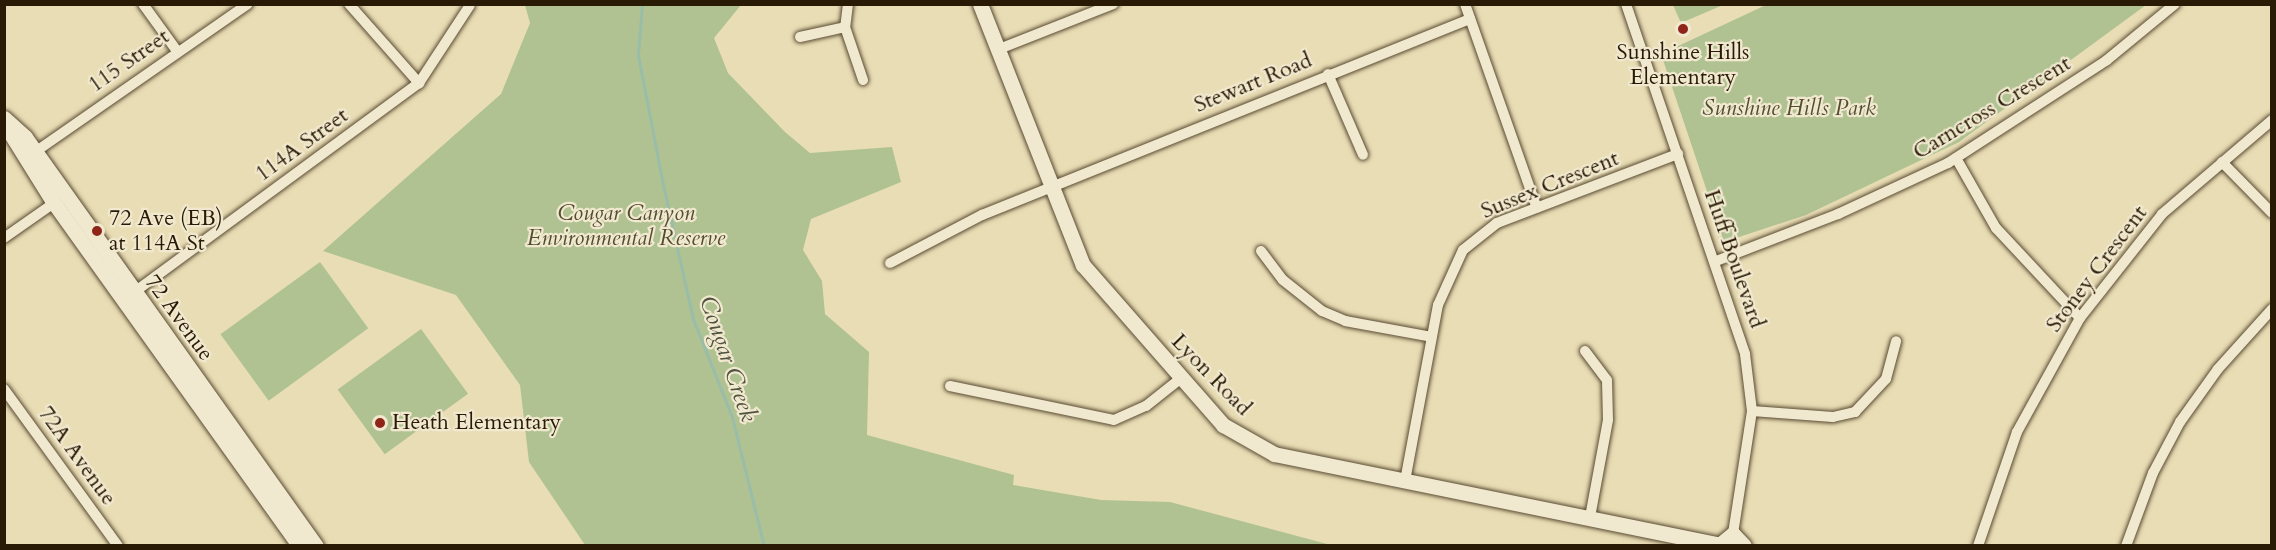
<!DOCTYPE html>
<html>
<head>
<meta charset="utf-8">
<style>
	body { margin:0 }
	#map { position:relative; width:2276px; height:550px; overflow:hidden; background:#e9ddb5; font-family:Cardo,serif }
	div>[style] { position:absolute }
	.green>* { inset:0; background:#b0c292; transform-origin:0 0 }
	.stream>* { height:3px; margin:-1.5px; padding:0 1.5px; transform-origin:1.5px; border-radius:1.5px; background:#99bda8 }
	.roads { filter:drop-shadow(0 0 2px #594b32) drop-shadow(0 0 2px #594b32) }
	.street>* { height:10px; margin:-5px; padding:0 5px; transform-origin:5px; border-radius:5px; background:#f1e9cf }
	.secondary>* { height:15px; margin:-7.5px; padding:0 7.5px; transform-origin:7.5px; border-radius:7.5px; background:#f1e9cf }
	.dots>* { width:16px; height:16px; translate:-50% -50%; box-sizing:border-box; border:3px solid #f1e9cf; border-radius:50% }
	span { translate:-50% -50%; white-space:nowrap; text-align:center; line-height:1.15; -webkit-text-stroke:4.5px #f1e9cf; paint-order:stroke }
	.poi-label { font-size:22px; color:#291a06 }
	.left { translate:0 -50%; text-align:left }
	.street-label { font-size:22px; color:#291a06 }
	.park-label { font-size:22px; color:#524c30; font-style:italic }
	.water-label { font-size:24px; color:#50533f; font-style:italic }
	.frame { position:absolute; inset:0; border:6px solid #291a06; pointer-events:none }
</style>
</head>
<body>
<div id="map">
	<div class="green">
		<div style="clip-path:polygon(525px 5px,741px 5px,714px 38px,728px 73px,785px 132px,810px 153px,892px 147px,901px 182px,811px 219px,803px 250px,822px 281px,825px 314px,869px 352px,867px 435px,1014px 475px,1013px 485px,1101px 500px,1170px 502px,1331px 545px,585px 545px,529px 462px,520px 385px,456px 295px,323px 251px,501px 94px,530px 23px)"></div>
		<div style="clip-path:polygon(1673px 5px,1723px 5px,1681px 23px)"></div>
		<div style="clip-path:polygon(1766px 5px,1766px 4px,2146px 5px,1959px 142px,1806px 215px,1724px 242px,1661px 54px)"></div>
		<div style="left:320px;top:262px;width:82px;height:123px;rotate:54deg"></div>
		<div style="left:421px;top:329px;width:80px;height:103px;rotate:54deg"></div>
	</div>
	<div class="stream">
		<div style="left:642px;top:4px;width:51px;rotate:94.5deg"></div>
		<div style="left:638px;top:55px;width:132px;rotate:79.1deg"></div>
		<div style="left:663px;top:185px;width:137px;rotate:77.4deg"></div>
		<div style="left:693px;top:319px;width:105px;rotate:68.3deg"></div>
		<div style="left:732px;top:417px;width:133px;rotate:76.1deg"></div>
	</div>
	<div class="roads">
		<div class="street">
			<div style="left:143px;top:4px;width:58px;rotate:54.1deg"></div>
			<div style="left:349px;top:4px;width:106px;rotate:48.5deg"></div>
			<div style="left:848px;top:4px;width:23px;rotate:97deg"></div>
			<div style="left:845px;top:27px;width:56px;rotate:71.2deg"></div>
			<div style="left:1465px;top:4px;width:216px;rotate:70.6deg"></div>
			<div style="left:1626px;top:4px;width:370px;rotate:71.2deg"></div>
			<div style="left:1745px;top:354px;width:57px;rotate:83deg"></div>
			<div style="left:1752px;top:411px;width:124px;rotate:98.8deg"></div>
			<div style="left:800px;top:37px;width:46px;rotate:-12.5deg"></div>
			<div style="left:999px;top:49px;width:123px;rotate:-21.5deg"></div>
			<div style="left:1328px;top:74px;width:88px;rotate:66.6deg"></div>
			<div style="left:35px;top:152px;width:259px;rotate:-34.8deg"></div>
			<div style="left:1956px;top:158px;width:81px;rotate:60.3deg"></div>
			<div style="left:1996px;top:228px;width:123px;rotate:47deg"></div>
			<div style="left:2222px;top:162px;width:71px;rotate:45.6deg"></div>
			<div style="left:4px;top:238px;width:61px;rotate:-35deg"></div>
			<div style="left:54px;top:203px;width:5px;rotate:22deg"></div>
			<div style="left:1261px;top:251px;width:36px;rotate:53deg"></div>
			<div style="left:1283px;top:280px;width:50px;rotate:38.5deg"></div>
			<div style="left:1322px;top:311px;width:25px;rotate:23deg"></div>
			<div style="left:1345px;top:321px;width:88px;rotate:10.4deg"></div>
			<div style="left:1716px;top:261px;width:131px;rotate:-21.1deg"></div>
			<div style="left:1838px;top:214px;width:121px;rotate:-24.9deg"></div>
			<div style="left:1948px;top:163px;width:189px;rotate:-32.9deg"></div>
			<div style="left:2107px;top:60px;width:88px;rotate:-39.5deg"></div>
			<div style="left:890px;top:263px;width:104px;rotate:-27.6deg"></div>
			<div style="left:982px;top:215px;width:526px;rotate:-21.88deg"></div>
			<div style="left:133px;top:293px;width:355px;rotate:-36.3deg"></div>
			<div style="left:419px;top:83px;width:93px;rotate:-56.8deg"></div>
			<div style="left:1585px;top:351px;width:36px;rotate:53deg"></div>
			<div style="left:1607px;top:380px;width:40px;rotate:88.6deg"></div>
			<div style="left:1608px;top:420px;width:99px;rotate:100.5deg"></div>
			<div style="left:950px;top:386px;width:167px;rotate:11.7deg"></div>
			<div style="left:1114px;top:420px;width:35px;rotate:-24deg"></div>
			<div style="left:1146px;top:406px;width:43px;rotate:-38.5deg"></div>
			<div style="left:4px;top:389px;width:194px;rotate:54deg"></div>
			<div style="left:1752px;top:411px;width:81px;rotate:4.2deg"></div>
			<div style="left:1833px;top:417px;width:23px;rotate:-13deg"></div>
			<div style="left:1855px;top:412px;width:45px;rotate:-46.8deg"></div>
			<div style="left:1886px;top:379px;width:39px;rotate:-75deg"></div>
			<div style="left:1405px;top:481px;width:179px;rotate:-79.4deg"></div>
			<div style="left:1438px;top:305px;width:60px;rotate:-65.6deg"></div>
			<div style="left:1463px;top:250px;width:43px;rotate:-38.5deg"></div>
			<div style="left:1497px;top:223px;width:194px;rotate:-20.9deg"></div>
			<div style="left:1978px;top:546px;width:120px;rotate:-71.1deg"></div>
			<div style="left:2017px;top:432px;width:130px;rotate:-61.1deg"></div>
			<div style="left:2080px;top:318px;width:132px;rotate:-51.7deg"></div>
			<div style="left:2162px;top:214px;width:145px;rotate:-40.5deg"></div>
			<div style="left:2126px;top:546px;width:78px;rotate:-69.7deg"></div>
			<div style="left:2153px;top:473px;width:58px;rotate:-62.1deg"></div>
			<div style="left:2180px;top:422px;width:65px;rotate:-54.4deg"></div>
			<div style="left:2218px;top:369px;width:81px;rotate:-48deg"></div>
		</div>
		<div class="secondary">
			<div style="left:980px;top:4px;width:281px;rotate:68.5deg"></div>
			<div style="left:1083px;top:265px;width:213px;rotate:48.8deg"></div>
			<div style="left:1223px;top:425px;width:59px;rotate:29.6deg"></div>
			<div style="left:1274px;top:454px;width:453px;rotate:11.5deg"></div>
			<div style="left:4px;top:118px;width:28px;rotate:42deg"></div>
			<div style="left:25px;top:137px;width:502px;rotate:54.57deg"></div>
			<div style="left:6px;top:126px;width:91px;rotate:58.1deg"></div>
			<div style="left:54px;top:203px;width:422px;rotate:54.4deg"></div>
			<div style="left:1718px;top:546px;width:19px;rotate:-39deg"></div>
			<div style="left:1733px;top:534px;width:16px;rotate:47deg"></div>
		</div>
	</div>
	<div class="dots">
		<div style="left:1683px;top:29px;background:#8f2418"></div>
		<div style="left:97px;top:231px;background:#8f2418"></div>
		<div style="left:380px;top:423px;background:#8f2418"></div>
	</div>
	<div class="poi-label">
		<span style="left:1683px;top:65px">Sunshine Hills<br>Elementary</span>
		<span class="left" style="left:109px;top:231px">72 Ave (EB)<br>at 114A St</span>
		<span class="left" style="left:392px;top:423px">Heath Elementary</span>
	</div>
	<div class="street-label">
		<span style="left:129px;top:61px;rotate:-35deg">115 Street</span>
		<span style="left:1253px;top:83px;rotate:-22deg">Stewart Road</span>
		<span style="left:1992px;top:108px;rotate:-31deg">Carncross Crescent</span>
		<span style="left:302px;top:145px;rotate:-36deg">114A Street</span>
		<span style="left:1550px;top:185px;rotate:-22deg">Sussex Crescent</span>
		<span style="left:1734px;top:259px;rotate:71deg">Huff Boulevard</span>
		<span style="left:2097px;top:269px;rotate:-53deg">Stoney Crescent</span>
		<span style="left:179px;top:318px;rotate:54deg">72 Avenue</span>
		<span style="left:1211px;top:375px;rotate:46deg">Lyon Road</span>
		<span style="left:77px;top:456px;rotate:54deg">72A Avenue</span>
	</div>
	<div class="park-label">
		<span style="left:1789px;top:109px">Sunshine Hills Park</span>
		<span style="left:626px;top:226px">Cougar Canyon<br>Environmental Reserve</span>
	</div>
	<div class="water-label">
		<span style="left:728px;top:359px;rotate:71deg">Cougar Creek</span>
	</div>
	<div class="frame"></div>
</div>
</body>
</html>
